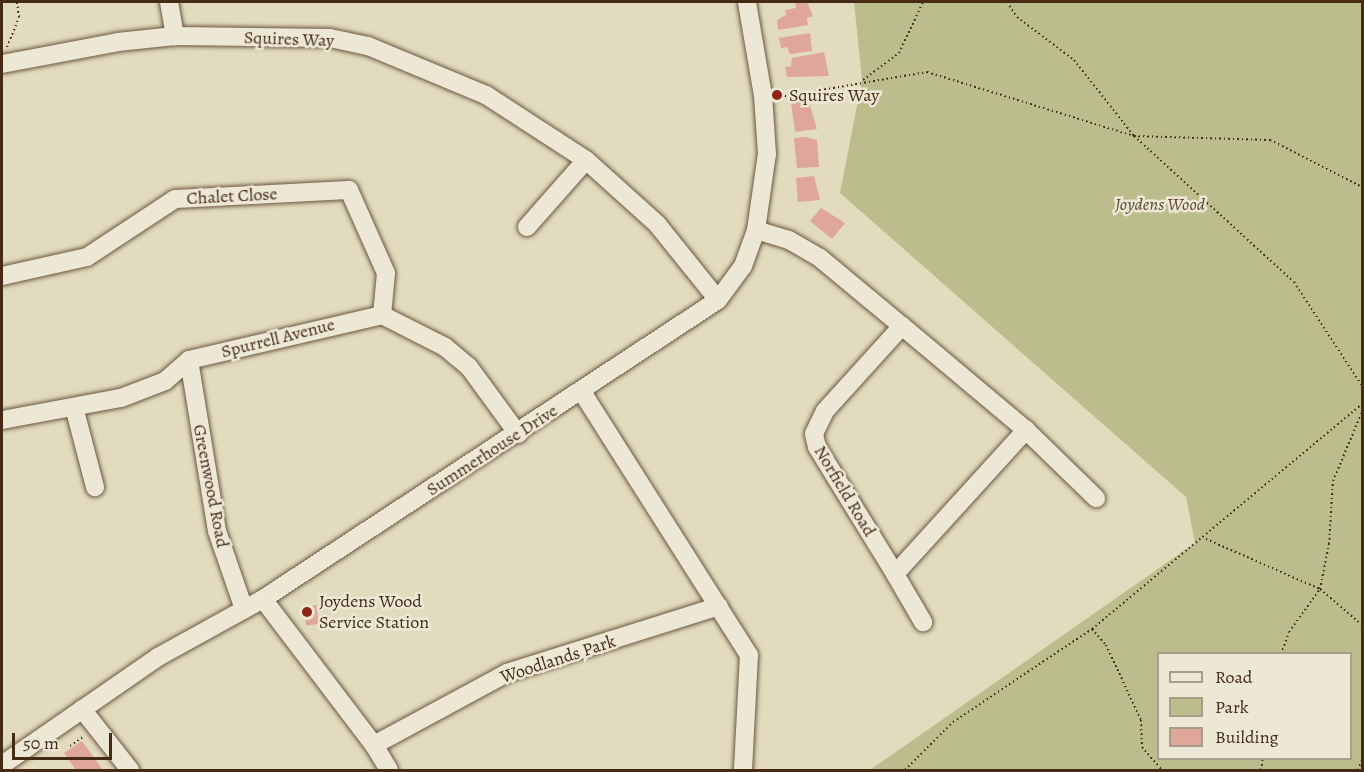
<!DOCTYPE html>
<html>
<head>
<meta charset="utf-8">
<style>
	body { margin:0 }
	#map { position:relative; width:1364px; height:772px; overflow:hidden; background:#e2dbbe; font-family:Alegreya,serif }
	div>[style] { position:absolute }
	.green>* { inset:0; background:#bbbe8c }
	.building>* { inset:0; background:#dfa799; transform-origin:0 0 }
	.path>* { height:2px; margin-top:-1px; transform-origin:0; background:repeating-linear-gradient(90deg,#452a16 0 1.5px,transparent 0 4.5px) }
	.roads { filter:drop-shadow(0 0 2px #6c5640) drop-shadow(0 0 2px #6c5640) }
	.minor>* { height:18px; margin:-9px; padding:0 9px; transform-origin:9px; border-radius:9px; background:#ece8d5 }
	.dots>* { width:16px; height:16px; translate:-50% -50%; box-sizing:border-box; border:3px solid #ece8d5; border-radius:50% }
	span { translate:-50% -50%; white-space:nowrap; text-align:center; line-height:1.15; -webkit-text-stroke:5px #ece8d5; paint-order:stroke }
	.street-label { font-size:18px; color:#452a16 }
	.poi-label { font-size:18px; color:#452a16 }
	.left { translate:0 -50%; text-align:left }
	.park-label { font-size:18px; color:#5d482e; font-style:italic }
	.frame { position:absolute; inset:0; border:3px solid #452a16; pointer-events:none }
	.legend { position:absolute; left:1157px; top:652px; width:195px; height:108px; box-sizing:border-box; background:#ece8d5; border:2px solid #a99c89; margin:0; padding:8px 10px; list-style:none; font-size:18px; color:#452a16 }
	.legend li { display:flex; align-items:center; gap:12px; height:30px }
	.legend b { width:30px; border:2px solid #a99c89 }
	.scale { position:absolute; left:12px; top:733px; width:100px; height:27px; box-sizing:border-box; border:3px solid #452a16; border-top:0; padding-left:8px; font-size:18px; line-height:21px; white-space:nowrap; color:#452a16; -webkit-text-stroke:4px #ece8d5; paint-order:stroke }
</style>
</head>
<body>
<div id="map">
	<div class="green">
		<div style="clip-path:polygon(evenodd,854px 2px,1362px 2px,1362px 770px,870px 770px,1195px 543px,1186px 497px,840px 193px,862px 80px,854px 2px,1158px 654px,1350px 654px,1350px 758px,1158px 758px,1158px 654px)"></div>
	</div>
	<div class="building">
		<div style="clip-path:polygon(795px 2px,807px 2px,813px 16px,807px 18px,808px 25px,778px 30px,777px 20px,786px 15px,785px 10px,796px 8px)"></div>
		<div style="clip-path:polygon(810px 33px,812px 51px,790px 54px,787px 47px,781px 48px,779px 38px)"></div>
		<div style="clip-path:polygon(824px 52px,829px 76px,787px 77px,785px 67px,791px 66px,792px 58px)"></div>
		<div style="clip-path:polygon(808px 99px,817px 129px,795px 132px,791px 102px)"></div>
		<div style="clip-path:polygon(806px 137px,817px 140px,819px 167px,797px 168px,794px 138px)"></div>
		<div style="clip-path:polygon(814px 176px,820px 200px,798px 202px,796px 178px)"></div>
		<div style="clip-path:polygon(821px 208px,845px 223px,832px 239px,810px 221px)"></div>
		<div style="left:316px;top:605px;width:19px;height:13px;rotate:81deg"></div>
		<div style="clip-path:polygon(82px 741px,103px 770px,76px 770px,64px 753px)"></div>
	</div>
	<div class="path">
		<div style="left:1007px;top:2px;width:18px;rotate:56deg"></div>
		<div style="left:1017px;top:17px;width:71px;rotate:37deg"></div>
		<div style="left:1074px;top:60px;width:97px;rotate:51.7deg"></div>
		<div style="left:1134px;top:136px;width:136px;rotate:1.7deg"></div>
		<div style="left:1270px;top:140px;width:103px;rotate:27.1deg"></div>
		<div style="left:7px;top:47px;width:32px;rotate:-68deg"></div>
		<div style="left:19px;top:17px;width:15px;rotate:-98deg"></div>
		<div style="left:863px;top:80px;width:45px;rotate:-36.9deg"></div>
		<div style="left:899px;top:53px;width:56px;rotate:-64.8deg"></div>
		<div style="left:780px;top:97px;width:149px;rotate:-9.7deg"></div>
		<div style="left:927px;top:72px;width:217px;rotate:17.2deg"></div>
		<div style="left:1134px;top:136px;width:217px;rotate:42.4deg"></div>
		<div style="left:1294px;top:282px;width:124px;rotate:56.8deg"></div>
		<div style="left:1206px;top:539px;width:124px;rotate:23.7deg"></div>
		<div style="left:1320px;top:589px;width:55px;rotate:40.6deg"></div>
		<div style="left:1092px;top:629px;width:21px;rotate:49deg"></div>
		<div style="left:1106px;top:645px;width:83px;rotate:65deg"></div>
		<div style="left:1141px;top:720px;width:27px;rotate:88deg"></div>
		<div style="left:1142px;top:747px;width:30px;rotate:49deg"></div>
		<div style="left:1281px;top:654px;width:23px;rotate:-70deg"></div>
		<div style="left:1289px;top:632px;width:53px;rotate:-54.2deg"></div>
		<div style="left:1320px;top:589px;width:46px;rotate:-78.7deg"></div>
		<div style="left:1329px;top:544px;width:63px;rotate:-86.4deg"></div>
		<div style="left:1333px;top:481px;width:75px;rotate:-67.2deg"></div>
		<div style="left:70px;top:746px;width:16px;rotate:-35deg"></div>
		<div style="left:905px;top:770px;width:68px;rotate:-45deg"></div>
		<div style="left:953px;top:722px;width:167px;rotate:-33.8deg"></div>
		<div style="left:1092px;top:629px;width:351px;rotate:-39.8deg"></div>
		<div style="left:1261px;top:770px;width:12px;rotate:-81deg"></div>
		<div style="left:1358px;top:770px;width:11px;rotate:-68deg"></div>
	</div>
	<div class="roads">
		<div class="minor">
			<div style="left:169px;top:2px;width:35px;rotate:80deg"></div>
			<div style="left:2px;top:64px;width:118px;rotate:-10.7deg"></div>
			<div style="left:118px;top:42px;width:57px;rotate:-6deg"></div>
			<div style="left:175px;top:36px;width:155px;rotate:0.7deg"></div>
			<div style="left:330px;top:38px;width:39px;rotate:12deg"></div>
			<div style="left:368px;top:46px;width:128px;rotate:22.6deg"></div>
			<div style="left:486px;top:95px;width:119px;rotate:33deg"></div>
			<div style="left:586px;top:160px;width:96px;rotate:42deg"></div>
			<div style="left:657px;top:224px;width:97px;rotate:51.2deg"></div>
			<div style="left:527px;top:227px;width:89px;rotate:-48.6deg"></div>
			<div style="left:756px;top:230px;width:34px;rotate:17deg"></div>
			<div style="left:789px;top:240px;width:36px;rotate:30deg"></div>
			<div style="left:820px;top:258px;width:107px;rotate:39.7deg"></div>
			<div style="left:902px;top:326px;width:115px;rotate:132.2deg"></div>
			<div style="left:825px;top:411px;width:25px;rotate:116deg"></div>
			<div style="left:814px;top:434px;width:13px;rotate:77deg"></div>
			<div style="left:817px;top:447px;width:149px;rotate:58.4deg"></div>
			<div style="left:895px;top:574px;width:195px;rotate:-47.7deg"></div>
			<div style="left:2px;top:276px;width:87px;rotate:-12.6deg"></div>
			<div style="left:87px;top:257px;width:105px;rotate:-33.4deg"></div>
			<div style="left:175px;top:199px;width:174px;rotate:-3deg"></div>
			<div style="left:349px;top:190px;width:91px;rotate:66deg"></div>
			<div style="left:386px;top:273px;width:42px;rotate:95.4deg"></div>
			<div style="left:902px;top:326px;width:162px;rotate:40deg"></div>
			<div style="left:1026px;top:430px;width:98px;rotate:44.2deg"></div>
			<div style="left:189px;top:360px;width:173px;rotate:80.7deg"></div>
			<div style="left:217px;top:531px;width:83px;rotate:70.9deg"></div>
			<div style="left:582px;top:392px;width:312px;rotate:57.6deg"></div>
			<div style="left:749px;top:655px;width:115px;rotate:93deg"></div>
			<div style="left:74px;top:407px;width:83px;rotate:75.3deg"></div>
			<div style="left:2px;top:420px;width:121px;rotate:-10.5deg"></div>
			<div style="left:121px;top:398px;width:47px;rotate:-21.1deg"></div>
			<div style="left:165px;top:381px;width:32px;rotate:-41deg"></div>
			<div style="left:189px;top:360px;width:198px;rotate:-13.1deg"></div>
			<div style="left:382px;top:315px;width:71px;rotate:26.9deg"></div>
			<div style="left:445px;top:347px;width:31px;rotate:40deg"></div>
			<div style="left:469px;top:367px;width:83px;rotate:53.8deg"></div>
			<div style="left:895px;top:574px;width:56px;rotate:59.7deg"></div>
			<div style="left:263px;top:599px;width:183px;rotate:52.8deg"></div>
			<div style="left:374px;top:745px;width:151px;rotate:-28.4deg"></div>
			<div style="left:507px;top:673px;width:222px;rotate:-17.5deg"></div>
			<div style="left:82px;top:709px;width:78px;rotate:51.8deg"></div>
			<div style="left:374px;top:745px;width:29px;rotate:59deg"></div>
			<div style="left:2px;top:765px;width:190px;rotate:-34.7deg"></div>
			<div style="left:158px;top:657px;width:120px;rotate:-28.9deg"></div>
			<div style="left:263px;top:599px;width:544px;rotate:-33.31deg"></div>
			<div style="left:718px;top:300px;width:42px;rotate:-53.7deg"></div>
			<div style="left:743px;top:266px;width:38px;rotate:-70deg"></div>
			<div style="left:756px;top:230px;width:77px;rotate:-81.8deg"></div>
			<div style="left:767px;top:154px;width:58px;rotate:-93.9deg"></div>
			<div style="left:763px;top:96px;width:95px;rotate:-99.7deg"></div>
		</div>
	</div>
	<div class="dots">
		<div style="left:777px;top:95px;background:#8f2418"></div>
		<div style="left:307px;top:612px;background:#8f2418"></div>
	</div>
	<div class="street-label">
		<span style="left:289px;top:39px;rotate:2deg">Squires Way</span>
		<span style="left:232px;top:196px;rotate:-3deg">Chalet Close</span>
		<span style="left:278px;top:338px;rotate:-14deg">Spurrell Avenue</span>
		<span style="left:492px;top:450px;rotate:-33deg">Summerhouse Drive</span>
		<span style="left:211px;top:486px;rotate:79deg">Greenwood Road</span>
		<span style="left:845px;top:491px;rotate:59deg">Norfield Road</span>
		<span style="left:558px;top:659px;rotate:-18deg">Woodlands Park</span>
	</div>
	<div class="poi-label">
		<span class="left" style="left:789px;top:95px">Squires Way</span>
		<span class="left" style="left:319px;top:612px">Joydens Wood<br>Service Station</span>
	</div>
	<div class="park-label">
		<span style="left:1160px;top:204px">Joydens Wood</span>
	</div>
	<div class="frame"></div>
	<ul class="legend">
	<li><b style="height:8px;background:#ece8d5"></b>Road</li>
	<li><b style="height:16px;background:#bbbe8c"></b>Park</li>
	<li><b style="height:16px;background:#dfa799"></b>Building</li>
	</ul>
	<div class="scale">50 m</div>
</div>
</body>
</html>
